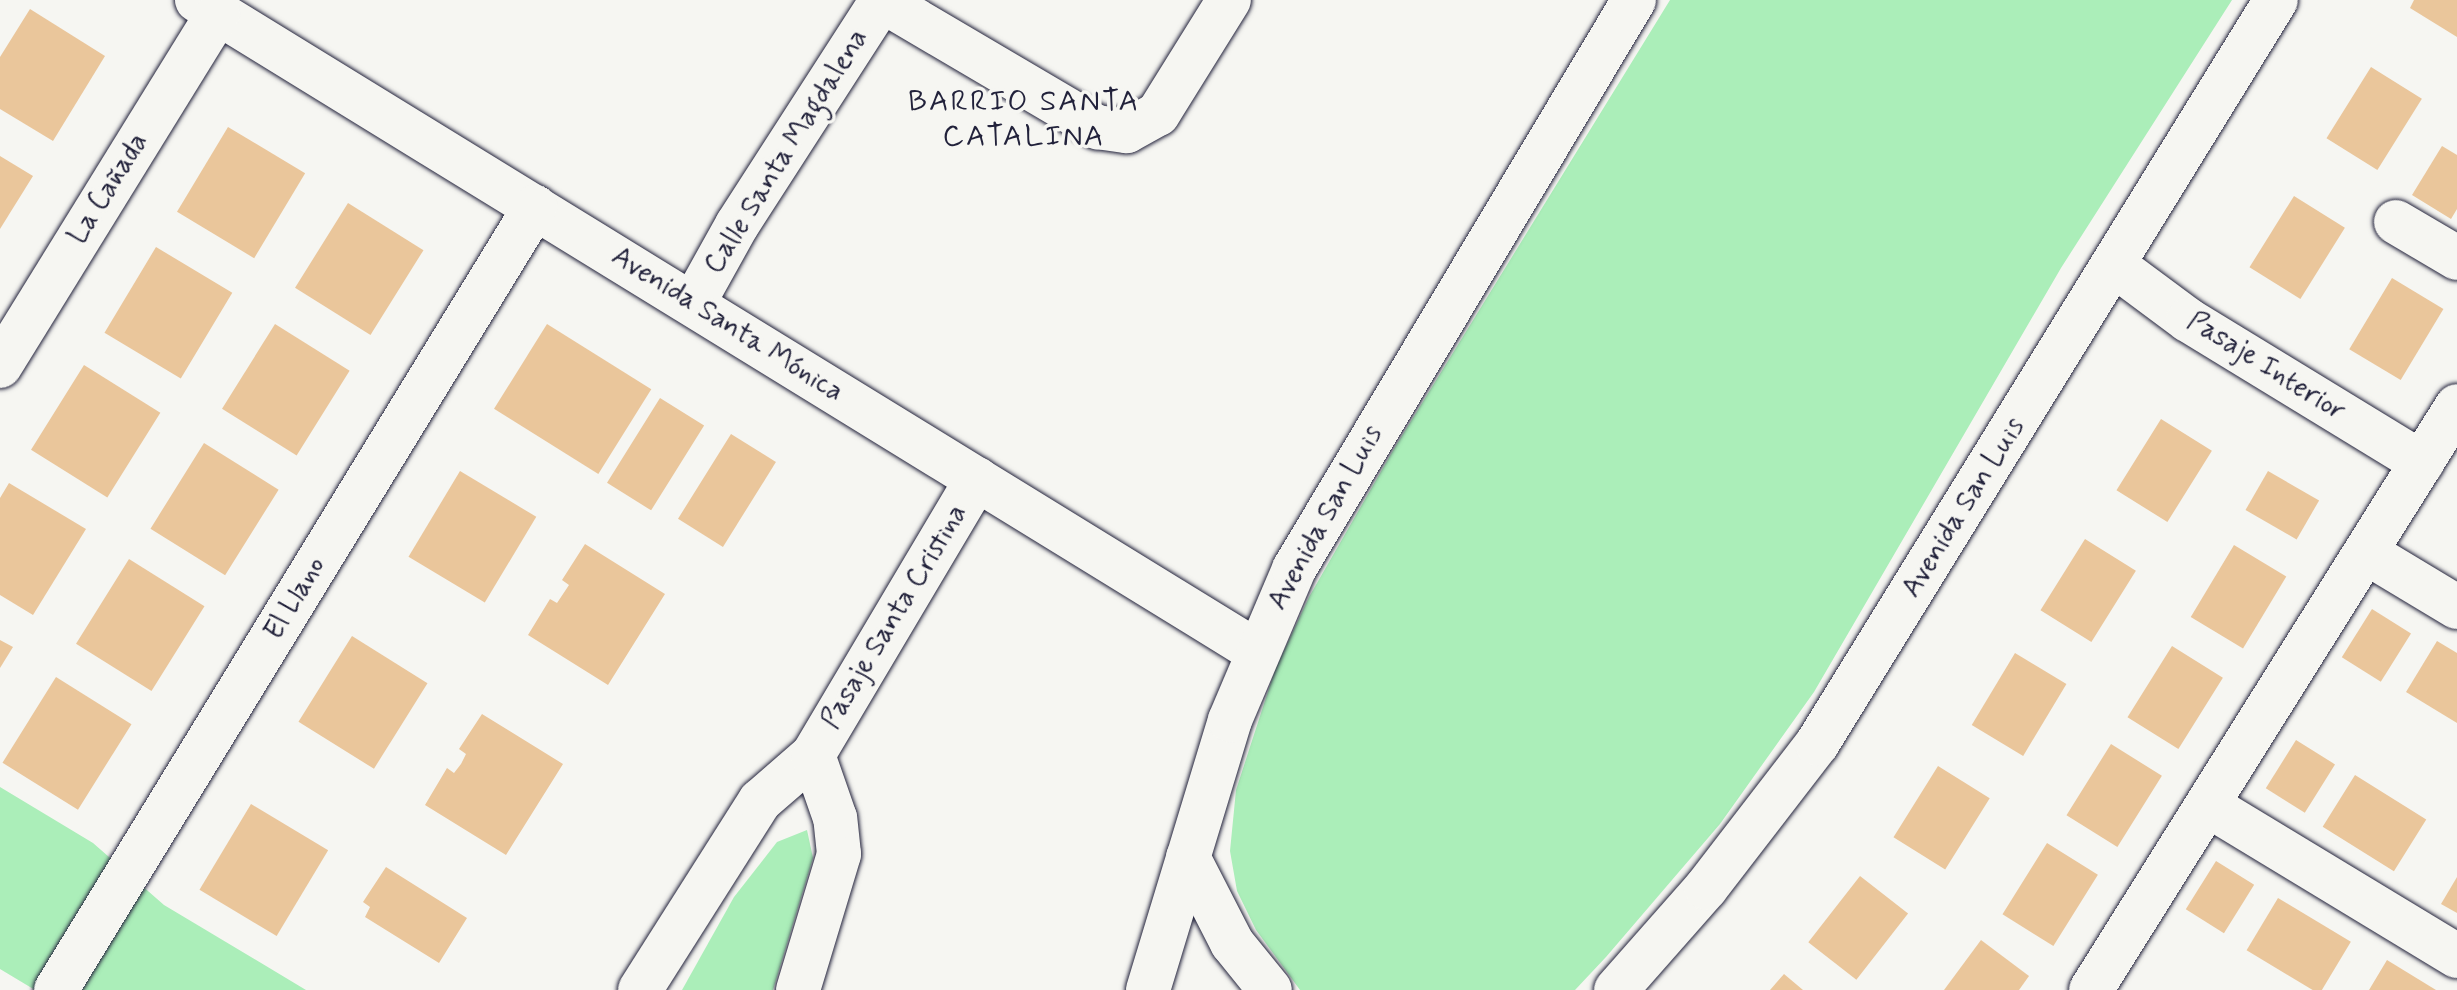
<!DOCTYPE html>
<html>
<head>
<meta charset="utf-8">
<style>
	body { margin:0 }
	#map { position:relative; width:2457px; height:990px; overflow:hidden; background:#f6f6f2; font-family:Mynerve,sans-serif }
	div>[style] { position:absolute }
	.green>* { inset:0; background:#abeeb9 }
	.building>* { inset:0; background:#eac69b; transform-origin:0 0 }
	.roads { filter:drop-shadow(0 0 2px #22223b) drop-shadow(0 0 2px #22223b) }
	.street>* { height:44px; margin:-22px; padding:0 22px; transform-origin:22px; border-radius:22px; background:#f6f6f2 }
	span { translate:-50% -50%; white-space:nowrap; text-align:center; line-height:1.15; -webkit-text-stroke:7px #f6f6f2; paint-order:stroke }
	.street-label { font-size:28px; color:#22223b }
	.neighbourhood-label { font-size:30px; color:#22223b; letter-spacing:2px }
</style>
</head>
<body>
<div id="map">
	<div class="green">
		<div style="clip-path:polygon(1670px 0,2232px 0,2061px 268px,1814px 692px,1720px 824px,1606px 957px,1575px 990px,1300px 990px,1256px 930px,1237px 891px,1230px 851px,1236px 790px,1275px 670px,1309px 597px,1395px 447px)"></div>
		<div style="clip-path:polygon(0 787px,93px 843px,164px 905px,306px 990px,35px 990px,0 969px)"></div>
		<div style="clip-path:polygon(807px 830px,813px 858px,773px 990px,682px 990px,734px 897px,777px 842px)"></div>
	</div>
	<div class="building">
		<div style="clip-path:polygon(2414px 0,2457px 0,2457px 37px,2410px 8px)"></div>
		<div style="clip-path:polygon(30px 9px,105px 56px,53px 141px,0 109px,0 57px)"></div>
		<div style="left:2371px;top:67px;width:60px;height:84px;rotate:32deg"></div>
		<div style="left:228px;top:127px;width:90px;height:99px;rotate:31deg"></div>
		<div style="clip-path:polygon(2442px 146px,2457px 155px,2457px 209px,2451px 219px,2412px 195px)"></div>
		<div style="clip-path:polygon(0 156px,33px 176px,0 229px)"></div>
		<div style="left:2294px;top:196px;width:60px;height:84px;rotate:32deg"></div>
		<div style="left:348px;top:203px;width:89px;height:100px;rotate:32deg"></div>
		<div style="left:156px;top:247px;width:89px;height:100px;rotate:31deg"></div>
		<div style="left:2392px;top:278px;width:60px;height:83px;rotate:31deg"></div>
		<div style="left:275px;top:324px;width:88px;height:100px;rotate:32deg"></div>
		<div style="left:547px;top:324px;width:123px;height:100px;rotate:32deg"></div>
		<div style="left:84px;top:365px;width:90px;height:100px;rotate:32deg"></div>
		<div style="left:660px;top:398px;width:52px;height:100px;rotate:32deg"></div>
		<div style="left:2161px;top:419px;width:60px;height:84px;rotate:32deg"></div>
		<div style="left:731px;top:434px;width:53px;height:100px;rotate:32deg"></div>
		<div style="left:204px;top:443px;width:88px;height:101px;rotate:32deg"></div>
		<div style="left:460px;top:471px;width:89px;height:100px;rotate:31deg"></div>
		<div style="left:2268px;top:471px;width:59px;height:45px;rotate:30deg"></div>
		<div style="clip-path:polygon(9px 483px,86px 529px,33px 615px,0 595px,0 498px)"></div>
		<div style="left:2085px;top:539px;width:60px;height:84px;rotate:32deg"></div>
		<div style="clip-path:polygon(585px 544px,665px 594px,608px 685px,528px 635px,550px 599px,557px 603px,569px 585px,562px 580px)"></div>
		<div style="left:2234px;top:545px;width:61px;height:84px;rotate:31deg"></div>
		<div style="left:129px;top:559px;width:89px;height:100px;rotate:32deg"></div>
		<div style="left:2372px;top:609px;width:46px;height:57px;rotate:32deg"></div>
		<div style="left:352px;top:636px;width:89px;height:101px;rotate:32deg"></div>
		<div style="clip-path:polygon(0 640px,13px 647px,0 668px)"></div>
		<div style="clip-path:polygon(2437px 641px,2457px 653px,2457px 723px,2406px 692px)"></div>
		<div style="left:2172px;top:646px;width:60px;height:84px;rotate:32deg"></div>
		<div style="left:2015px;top:653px;width:60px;height:84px;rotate:31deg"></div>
		<div style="left:56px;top:677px;width:89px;height:101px;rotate:32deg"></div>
		<div style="clip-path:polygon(482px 714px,563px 764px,506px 855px,425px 805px,447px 768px,454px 773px,461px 764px,466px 754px,459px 749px)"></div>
		<div style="left:2296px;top:740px;width:46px;height:57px;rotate:32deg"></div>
		<div style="left:2111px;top:744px;width:60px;height:84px;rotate:32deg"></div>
		<div style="left:1938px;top:766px;width:61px;height:84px;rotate:32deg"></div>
		<div style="left:2355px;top:775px;width:84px;height:61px;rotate:32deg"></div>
		<div style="left:251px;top:804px;width:90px;height:100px;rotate:31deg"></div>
		<div style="left:2047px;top:843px;width:60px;height:84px;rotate:32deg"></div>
		<div style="left:2216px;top:861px;width:45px;height:57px;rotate:32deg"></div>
		<div style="clip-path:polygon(386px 867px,467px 918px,439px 963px,365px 917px,370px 907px,363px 902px)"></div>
		<div style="left:1860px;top:876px;width:61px;height:84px;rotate:38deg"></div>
		<div style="clip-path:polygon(2457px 877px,2457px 913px,2441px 904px)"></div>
		<div style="left:2278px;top:898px;width:85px;height:61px;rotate:31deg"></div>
		<div style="clip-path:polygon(1981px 940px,2029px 976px,2019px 990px,1944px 990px)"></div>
		<div style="clip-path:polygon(2387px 960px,2436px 990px,2369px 990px)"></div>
		<div style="clip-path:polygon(1784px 974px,1803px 990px,1770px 990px)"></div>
	</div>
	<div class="roads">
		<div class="street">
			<div style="left:197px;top:0;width:1243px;rotate:31.58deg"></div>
			<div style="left:881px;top:0;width:251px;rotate:30.5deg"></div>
			<div style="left:1097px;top:127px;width:30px;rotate:8deg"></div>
			<div style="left:1127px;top:131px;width:35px;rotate:-29deg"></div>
			<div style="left:1158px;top:114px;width:134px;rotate:-58.1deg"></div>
			<div style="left:2396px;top:222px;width:71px;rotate:30.5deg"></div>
			<div style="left:2114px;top:265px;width:92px;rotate:36.6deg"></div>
			<div style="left:2188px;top:320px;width:274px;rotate:31.4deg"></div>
			<div style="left:693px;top:304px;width:90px;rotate:-60.9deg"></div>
			<div style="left:737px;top:225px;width:268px;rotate:-57.2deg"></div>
			<div style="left:0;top:366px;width:415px;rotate:-58.3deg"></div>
			<div style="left:2367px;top:553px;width:105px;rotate:31deg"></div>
			<div style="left:2211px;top:807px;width:288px;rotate:31.2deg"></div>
			<div style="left:1188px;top:857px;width:97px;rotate:62.9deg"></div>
			<div style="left:1232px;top:943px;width:60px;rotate:51deg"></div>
			<div style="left:56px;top:990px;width:918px;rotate:-58.54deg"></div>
			<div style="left:640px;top:990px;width:224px;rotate:-57.6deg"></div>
			<div style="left:760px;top:801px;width:70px;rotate:-41deg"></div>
			<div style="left:813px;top:755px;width:321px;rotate:-59.3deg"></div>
			<div style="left:798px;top:990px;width:142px;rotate:-73.2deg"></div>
			<div style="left:839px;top:854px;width:36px;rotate:-96deg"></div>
			<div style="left:835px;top:818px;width:67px;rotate:-109.2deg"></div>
			<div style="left:1148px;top:990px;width:282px;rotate:-73.1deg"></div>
			<div style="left:1230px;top:720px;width:164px;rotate:-67deg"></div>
			<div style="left:1294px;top:569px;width:663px;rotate:-59.14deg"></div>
			<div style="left:1616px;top:990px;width:136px;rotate:-48.6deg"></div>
			<div style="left:1706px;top:888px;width:182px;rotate:-52.4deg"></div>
			<div style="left:1817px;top:744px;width:874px;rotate:-58.33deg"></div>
			<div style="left:2091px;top:990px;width:689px;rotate:-57.92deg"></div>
		</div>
	</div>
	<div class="street-label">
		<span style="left:787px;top:152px;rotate:-58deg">Calle Santa Magdalena</span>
		<span style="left:109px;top:189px;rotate:-58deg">La Cañada</span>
		<span style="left:727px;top:325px;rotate:32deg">Avenida Santa Mónica</span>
		<span style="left:2266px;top:367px;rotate:32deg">Pasaje Interior</span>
		<span style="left:1964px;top:508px;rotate:-58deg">Avenida San Luis</span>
		<span style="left:1326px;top:518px;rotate:-61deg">Avenida San Luis</span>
		<span style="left:296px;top:599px;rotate:-59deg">El Llano</span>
		<span style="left:895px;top:617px;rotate:-59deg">Pasaje Santa Cristina</span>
	</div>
	<div class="neighbourhood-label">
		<span style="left:1024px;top:119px">BARRIO SANTA<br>CATALINA</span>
	</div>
</div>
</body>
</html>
